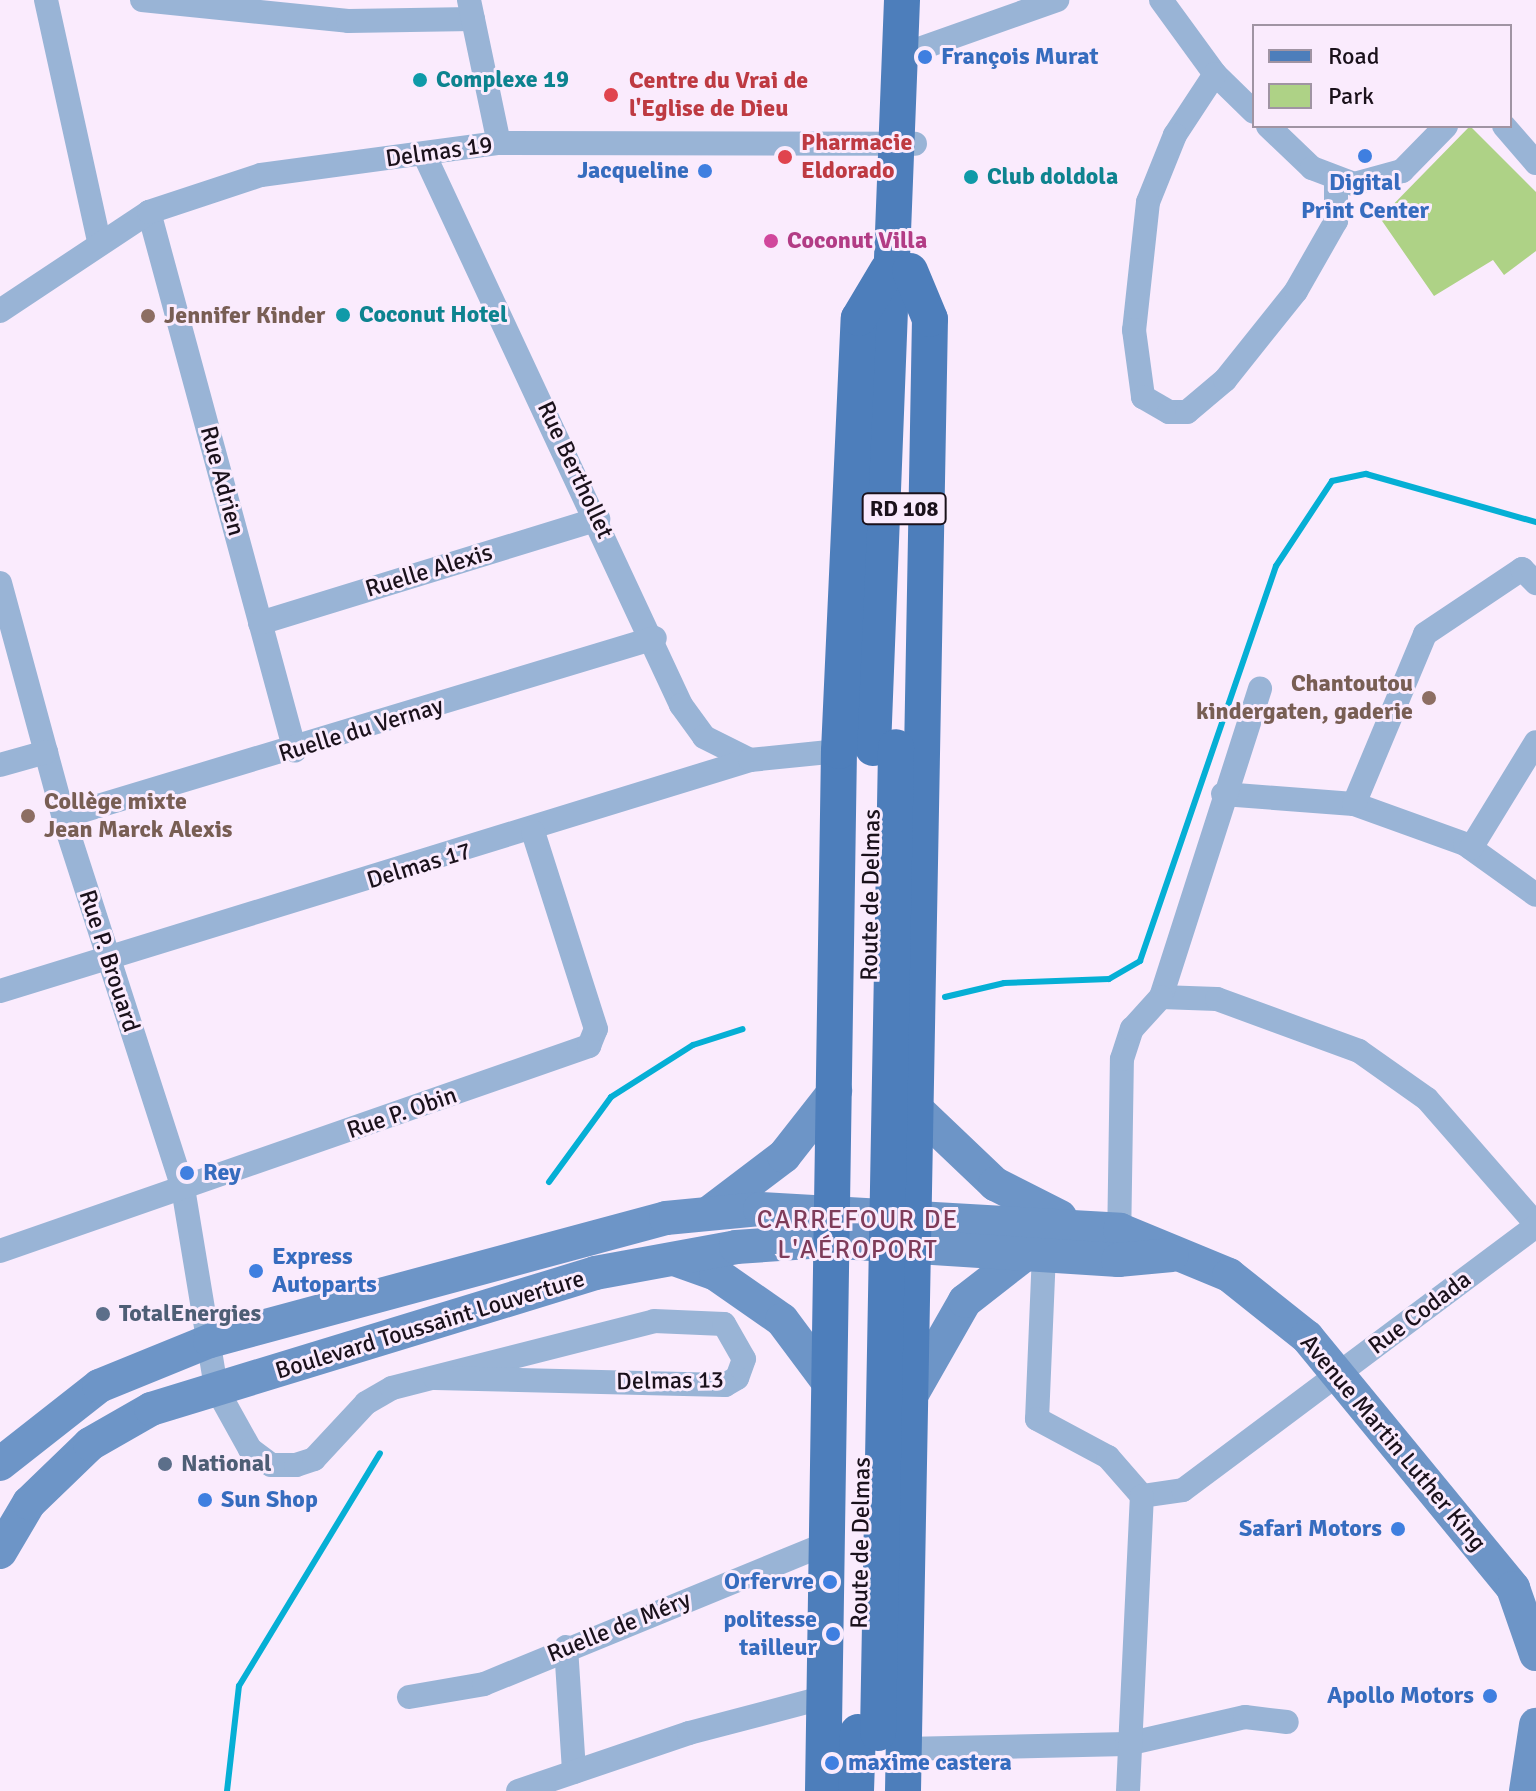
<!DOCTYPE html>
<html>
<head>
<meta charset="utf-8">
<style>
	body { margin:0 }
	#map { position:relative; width:1536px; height:1791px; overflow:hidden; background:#faebfd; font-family:Signika,sans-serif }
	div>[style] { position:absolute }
	.green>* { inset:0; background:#aed286 }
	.stream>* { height:6px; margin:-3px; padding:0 3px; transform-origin:3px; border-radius:3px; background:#05afd5 }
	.street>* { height:24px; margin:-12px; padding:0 12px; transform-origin:12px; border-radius:12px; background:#99b4d6 }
	.secondary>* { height:34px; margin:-17px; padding:0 17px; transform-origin:17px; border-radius:17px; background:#6d95c7 }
	.primary>* { height:36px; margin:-18px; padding:0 18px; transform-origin:18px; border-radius:18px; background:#4d7ebb }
	.primary-bridge>* { height:36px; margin:-18px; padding:0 18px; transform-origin:18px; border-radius:18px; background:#4d7ebb }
	.dots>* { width:22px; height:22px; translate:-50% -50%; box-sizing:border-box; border:4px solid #faebfd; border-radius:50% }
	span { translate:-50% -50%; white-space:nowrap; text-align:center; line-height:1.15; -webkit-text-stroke:6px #faebfd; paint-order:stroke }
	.shield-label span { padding:2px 6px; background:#faebfd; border:2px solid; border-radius:6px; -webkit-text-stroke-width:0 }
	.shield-label { font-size:22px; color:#1a111b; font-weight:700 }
	.shop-label { font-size:24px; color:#366cbe; font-weight:700 }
	.left { translate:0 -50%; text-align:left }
	.right { translate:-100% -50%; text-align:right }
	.culture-label { font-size:24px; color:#0d838f; font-weight:700 }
	.health-label { font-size:24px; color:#be3a42; font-weight:700 }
	.street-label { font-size:24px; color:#1a111b }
	.hotel-label { font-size:24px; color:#b23c85; font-weight:700 }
	.education-label { font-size:24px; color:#785e54; font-weight:700 }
	.service-label { font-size:24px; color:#4e5e75; font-weight:700 }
	.neighbourhood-label { font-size:26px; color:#7f3c5a; letter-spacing:2px }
	.legend { position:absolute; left:1252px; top:24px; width:260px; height:104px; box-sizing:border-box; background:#faebfd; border:2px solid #a094a3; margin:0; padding:10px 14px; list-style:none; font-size:24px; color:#1a111b }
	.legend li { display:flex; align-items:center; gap:16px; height:40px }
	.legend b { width:40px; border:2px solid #a094a3 }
</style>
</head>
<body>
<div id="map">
	<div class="green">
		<div style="clip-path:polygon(1470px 126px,1536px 192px,1536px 251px,1504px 275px,1493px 260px,1434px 296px,1380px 218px)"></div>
	</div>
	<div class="stream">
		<div style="left:945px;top:997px;width:61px;rotate:-13.3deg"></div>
		<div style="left:1004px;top:983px;width:105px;rotate:-2.2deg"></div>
		<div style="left:1109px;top:979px;width:36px;rotate:-30deg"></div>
		<div style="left:1140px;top:961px;width:418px;rotate:-71deg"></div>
		<div style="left:1276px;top:566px;width:102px;rotate:-56.6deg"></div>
		<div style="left:1332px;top:481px;width:35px;rotate:-12deg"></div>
		<div style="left:1366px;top:474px;width:177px;rotate:15.8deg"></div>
		<div style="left:549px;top:1182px;width:105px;rotate:-53.9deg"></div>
		<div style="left:611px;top:1097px;width:97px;rotate:-32.4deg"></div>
		<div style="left:693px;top:1045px;width:52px;rotate:-17.7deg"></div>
		<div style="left:227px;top:1791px;width:106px;rotate:-83.5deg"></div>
		<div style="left:239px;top:1686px;width:272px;rotate:-58.8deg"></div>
	</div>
	<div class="street">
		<div style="left:46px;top:0;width:247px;rotate:77.6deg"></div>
		<div style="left:142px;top:0;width:207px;rotate:5.8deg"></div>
		<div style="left:348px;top:21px;width:125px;rotate:-0.9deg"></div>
		<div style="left:469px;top:0;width:146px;rotate:78.2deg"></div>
		<div style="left:1161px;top:0;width:92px;rotate:53.9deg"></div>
		<div style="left:1215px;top:74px;width:54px;rotate:44.3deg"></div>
		<div style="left:899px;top:56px;width:168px;rotate:-19.5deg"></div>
		<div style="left:1215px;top:74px;width:73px;rotate:123.3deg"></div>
		<div style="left:1175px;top:135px;width:72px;rotate:111.9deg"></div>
		<div style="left:1148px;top:202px;width:129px;rotate:96.2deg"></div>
		<div style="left:1134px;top:330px;width:68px;rotate:82.3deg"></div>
		<div style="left:1143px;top:397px;width:30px;rotate:30deg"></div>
		<div style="left:1169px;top:412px;width:18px"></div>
		<div style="left:1187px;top:412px;width:50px;rotate:-40.1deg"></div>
		<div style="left:1225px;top:380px;width:114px;rotate:-51.4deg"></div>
		<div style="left:1296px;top:291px;width:81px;rotate:-60.3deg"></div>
		<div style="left:1336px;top:221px;width:42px;rotate:-90deg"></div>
		<div style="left:1268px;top:126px;width:61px;rotate:43.7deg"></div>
		<div style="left:1312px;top:168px;width:45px;rotate:20.9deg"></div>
		<div style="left:1354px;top:184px;width:50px;rotate:-15.2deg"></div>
		<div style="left:1402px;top:171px;width:63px;rotate:-45.6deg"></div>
		<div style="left:1504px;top:126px;width:49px;rotate:49.1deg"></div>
		<div style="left:424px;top:154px;width:608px;rotate:64.99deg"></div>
		<div style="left:681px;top:705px;width:39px;rotate:54deg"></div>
		<div style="left:704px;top:737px;width:51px;rotate:26.6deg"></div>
		<div style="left:149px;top:212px;width:558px;rotate:74.84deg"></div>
		<div style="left:0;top:311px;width:179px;rotate:-33.6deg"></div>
		<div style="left:149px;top:212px;width:118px;rotate:-18.3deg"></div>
		<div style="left:261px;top:175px;width:240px;rotate:-7.7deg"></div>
		<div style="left:499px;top:143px;width:416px;rotate:0.1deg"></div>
		<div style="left:0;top:583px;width:255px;rotate:74.8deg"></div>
		<div style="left:67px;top:829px;width:377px;rotate:72.1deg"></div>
		<div style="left:183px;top:1188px;width:203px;rotate:80.6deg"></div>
		<div style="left:216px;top:1388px;width:70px;rotate:60.9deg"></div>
		<div style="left:250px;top:1449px;width:26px;rotate:37deg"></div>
		<div style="left:271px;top:1465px;width:25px"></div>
		<div style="left:296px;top:1465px;width:19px;rotate:-18deg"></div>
		<div style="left:314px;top:1459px;width:76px;rotate:-47.1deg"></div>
		<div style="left:366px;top:1403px;width:30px;rotate:-30deg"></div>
		<div style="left:392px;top:1388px;width:270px;rotate:-14.3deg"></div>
		<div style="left:654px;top:1321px;width:70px;rotate:2.5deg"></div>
		<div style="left:724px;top:1324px;width:40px;rotate:60.3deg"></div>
		<div style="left:744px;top:1359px;width:20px;rotate:110deg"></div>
		<div style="left:737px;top:1378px;width:14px;rotate:150deg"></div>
		<div style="left:725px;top:1385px;width:290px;rotate:-178.6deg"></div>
		<div style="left:260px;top:623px;width:354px;rotate:-17.1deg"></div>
		<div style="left:0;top:765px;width:48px;rotate:-15.8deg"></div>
		<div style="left:1223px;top:794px;width:131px;rotate:4.4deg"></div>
		<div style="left:1354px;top:804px;width:118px;rotate:19.8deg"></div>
		<div style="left:1465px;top:844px;width:87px;rotate:35.7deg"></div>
		<div style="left:1354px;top:804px;width:184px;rotate:-67.3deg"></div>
		<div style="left:1425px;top:634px;width:117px;rotate:-33.8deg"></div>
		<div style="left:1522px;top:569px;width:20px;rotate:45deg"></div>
		<div style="left:65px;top:816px;width:616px;rotate:-16.79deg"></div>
		<div style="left:1471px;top:848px;width:124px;rotate:-58.5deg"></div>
		<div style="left:0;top:991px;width:785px;rotate:-17.12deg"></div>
		<div style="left:750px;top:760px;width:89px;rotate:-5.8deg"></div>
		<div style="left:1161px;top:997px;width:56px;rotate:2deg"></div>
		<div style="left:1217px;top:999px;width:151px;rotate:20.1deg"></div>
		<div style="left:1359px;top:1051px;width:83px;rotate:35.2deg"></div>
		<div style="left:1427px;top:1099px;width:166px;rotate:48.9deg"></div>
		<div style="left:1161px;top:997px;width:324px;rotate:-72.2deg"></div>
		<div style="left:1119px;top:1245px;width:186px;rotate:-89.1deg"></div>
		<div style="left:1122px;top:1059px;width:32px;rotate:-72deg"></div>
		<div style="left:1132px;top:1029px;width:43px;rotate:-47.8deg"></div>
		<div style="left:0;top:1251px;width:624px;rotate:-19.19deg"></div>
		<div style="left:589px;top:1046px;width:18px;rotate:-68deg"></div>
		<div style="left:596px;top:1029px;width:207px;rotate:-107.7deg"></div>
		<div style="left:1044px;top:1253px;width:166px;rotate:92.4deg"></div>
		<div style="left:1037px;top:1419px;width:81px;rotate:28.2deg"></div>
		<div style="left:1108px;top:1457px;width:52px;rotate:48.9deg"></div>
		<div style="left:1142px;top:1496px;width:41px;rotate:-8.3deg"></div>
		<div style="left:1183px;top:1490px;width:441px;rotate:-36.8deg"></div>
		<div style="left:566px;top:1647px;width:125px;rotate:86.3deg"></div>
		<div style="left:409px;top:1697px;width:76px;rotate:-9.8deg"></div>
		<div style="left:484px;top:1684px;width:369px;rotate:-22.3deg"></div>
		<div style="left:904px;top:1749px;width:223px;rotate:-1.3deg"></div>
		<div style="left:1127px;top:1744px;width:121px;rotate:-12.9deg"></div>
		<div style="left:1245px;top:1717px;width:42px;rotate:6.8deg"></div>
		<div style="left:518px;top:1791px;width:181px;rotate:-18.7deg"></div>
		<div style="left:689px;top:1733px;width:138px;rotate:-14.7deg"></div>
		<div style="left:1128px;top:1791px;width:295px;rotate:-87.3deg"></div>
	</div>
	<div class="secondary">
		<div style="left:912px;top:1105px;width:115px;rotate:43.6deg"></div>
		<div style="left:995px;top:1184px;width:73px;rotate:26.9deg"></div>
		<div style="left:710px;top:1212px;width:93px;rotate:-37.1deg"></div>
		<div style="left:784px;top:1156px;width:83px;rotate:-51.9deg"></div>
		<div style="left:677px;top:1260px;width:41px;rotate:19.7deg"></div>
		<div style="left:716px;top:1274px;width:80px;rotate:34.9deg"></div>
		<div style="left:782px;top:1320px;width:79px;rotate:53.3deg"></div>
		<div style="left:909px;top:1399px;width:113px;rotate:-60.3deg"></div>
		<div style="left:965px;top:1301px;width:80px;rotate:-37.9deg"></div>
		<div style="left:0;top:1464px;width:126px;rotate:-38.2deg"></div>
		<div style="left:99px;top:1386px;width:120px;rotate:-22.1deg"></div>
		<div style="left:210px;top:1341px;width:472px;rotate:-15.1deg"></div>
		<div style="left:666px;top:1218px;width:94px;rotate:-5.5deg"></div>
		<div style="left:760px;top:1209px;width:361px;rotate:3.3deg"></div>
		<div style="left:1120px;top:1230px;width:118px;rotate:22.4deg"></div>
		<div style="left:1229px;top:1275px;width:100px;rotate:38.5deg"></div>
		<div style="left:1307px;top:1337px;width:325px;rotate:50.6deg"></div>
		<div style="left:1513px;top:1588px;width:70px;rotate:70.8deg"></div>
		<div style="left:0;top:1552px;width:57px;rotate:-59.4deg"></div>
		<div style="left:29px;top:1503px;width:85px;rotate:-44deg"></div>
		<div style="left:90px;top:1444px;width:70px;rotate:-29.8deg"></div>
		<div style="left:151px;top:1409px;width:464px;rotate:-17deg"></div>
		<div style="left:595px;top:1273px;width:143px;rotate:-10.4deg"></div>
		<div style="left:736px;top:1247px;width:88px;rotate:-3.9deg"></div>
		<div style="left:824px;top:1241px;width:295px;rotate:3.7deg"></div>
		<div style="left:1118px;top:1260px;width:54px;rotate:-5.3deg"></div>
		<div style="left:1526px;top:1791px;width:67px;rotate:-81.4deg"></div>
	</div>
	<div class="primary">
		<div style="left:873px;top:748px;width:749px;rotate:-87.78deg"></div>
		<div style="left:823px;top:1791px;width:1040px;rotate:-89.12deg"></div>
		<div style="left:839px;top:751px;width:433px;rotate:-87.4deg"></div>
		<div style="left:859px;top:318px;width:55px;rotate:-59.2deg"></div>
		<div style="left:856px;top:1791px;width:59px;rotate:-88.1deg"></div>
		<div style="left:903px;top:1791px;width:1472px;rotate:-88.95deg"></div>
		<div style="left:930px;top:319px;width:52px;rotate:-112.6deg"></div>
	</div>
	<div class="primary-bridge">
		<div style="left:878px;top:1733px;width:986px;rotate:-88.95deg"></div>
	</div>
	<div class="dots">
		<div style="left:925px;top:57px;background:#3f7fe0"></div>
		<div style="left:420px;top:80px;background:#0f9aa8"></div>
		<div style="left:611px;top:95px;background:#e0444e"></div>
		<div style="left:1365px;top:156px;background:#3f7fe0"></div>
		<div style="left:785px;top:157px;background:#e0444e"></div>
		<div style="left:705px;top:171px;background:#3f7fe0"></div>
		<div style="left:971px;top:177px;background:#0f9aa8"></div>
		<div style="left:771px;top:241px;background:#d1479c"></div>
		<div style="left:343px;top:315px;background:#0f9aa8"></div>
		<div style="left:148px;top:316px;background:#8d6e63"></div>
		<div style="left:1429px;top:698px;background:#8d6e63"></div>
		<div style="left:28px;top:816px;background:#8d6e63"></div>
		<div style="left:187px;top:1173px;background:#3f7fe0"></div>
		<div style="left:256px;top:1271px;background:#3f7fe0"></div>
		<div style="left:103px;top:1314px;background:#5c6f8a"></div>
		<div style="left:165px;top:1464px;background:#5c6f8a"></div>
		<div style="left:205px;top:1500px;background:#3f7fe0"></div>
		<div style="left:1398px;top:1529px;background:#3f7fe0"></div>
		<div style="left:830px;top:1582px;background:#3f7fe0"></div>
		<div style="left:833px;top:1634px;background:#3f7fe0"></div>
		<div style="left:1490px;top:1696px;background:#3f7fe0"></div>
		<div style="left:832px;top:1763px;background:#3f7fe0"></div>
	</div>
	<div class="shield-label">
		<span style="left:904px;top:509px">RD 108</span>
	</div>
	<div class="shop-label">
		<span class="left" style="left:941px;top:57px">François Murat</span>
		<span class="right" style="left:689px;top:171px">Jacqueline</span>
		<span style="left:1365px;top:197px">Digital<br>Print Center</span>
		<span class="left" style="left:203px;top:1173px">Rey</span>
		<span class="left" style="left:272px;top:1271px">Express<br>Autoparts</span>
		<span class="left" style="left:221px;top:1500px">Sun Shop</span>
		<span class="right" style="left:1382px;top:1529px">Safari Motors</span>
		<span class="right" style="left:814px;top:1582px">Orfervre</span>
		<span class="right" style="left:817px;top:1634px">politesse<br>tailleur</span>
		<span class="right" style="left:1474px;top:1696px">Apollo Motors</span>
		<span class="left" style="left:848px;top:1763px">maxime castera</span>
	</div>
	<div class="culture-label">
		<span class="left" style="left:436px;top:80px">Complexe 19</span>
		<span class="left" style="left:987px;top:177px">Club doldola</span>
		<span class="left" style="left:359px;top:315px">Coconut Hotel</span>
	</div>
	<div class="health-label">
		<span class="left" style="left:629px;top:95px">Centre du Vrai de<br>l'Eglise de Dieu</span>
		<span class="left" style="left:801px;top:157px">Pharmacie<br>Eldorado</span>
	</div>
	<div class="street-label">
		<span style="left:439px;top:152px;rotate:-8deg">Delmas 19</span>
		<span style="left:575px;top:470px;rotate:65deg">Rue Berthollet</span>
		<span style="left:222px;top:481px;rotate:75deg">Rue Adrien</span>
		<span style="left:429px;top:571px;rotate:-17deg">Ruelle Alexis</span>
		<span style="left:361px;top:730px;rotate:-17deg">Ruelle du Vernay</span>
		<span style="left:419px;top:866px;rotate:-17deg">Delmas 17</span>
		<span style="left:871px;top:895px;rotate:-89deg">Route de Delmas</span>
		<span style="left:109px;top:961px;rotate:72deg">Rue P. Brouard</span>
		<span style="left:402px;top:1113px;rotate:-19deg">Rue P. Obin</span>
		<span style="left:1420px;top:1313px;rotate:-37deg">Rue Codada</span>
		<span style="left:430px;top:1325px;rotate:-17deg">Boulevard Toussaint Louverture</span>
		<span style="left:670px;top:1381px;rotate:-1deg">Delmas 13</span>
		<span style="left:1393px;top:1443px;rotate:50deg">Avenue Martin Luther King</span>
		<span style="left:861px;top:1543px;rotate:-89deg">Route de Delmas</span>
		<span style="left:619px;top:1627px;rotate:-22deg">Ruelle de Méry</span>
	</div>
	<div class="hotel-label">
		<span class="left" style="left:787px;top:241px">Coconut Villa</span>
	</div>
	<div class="education-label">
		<span class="left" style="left:164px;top:316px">Jennifer Kinder</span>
		<span class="right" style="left:1413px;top:698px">Chantoutou<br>kindergaten, gaderie</span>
		<span class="left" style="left:44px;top:816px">Collège mixte<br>Jean Marck Alexis</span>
	</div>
	<div class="service-label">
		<span class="left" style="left:119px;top:1314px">TotalEnergies</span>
		<span class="left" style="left:181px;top:1464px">National</span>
	</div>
	<div class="neighbourhood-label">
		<span style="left:858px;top:1236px">CARREFOUR DE<br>L'AÉROPORT</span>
	</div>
	<ul class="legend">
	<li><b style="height:10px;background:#4d7ebb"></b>Road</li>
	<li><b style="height:22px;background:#aed286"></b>Park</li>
	</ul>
</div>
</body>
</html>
